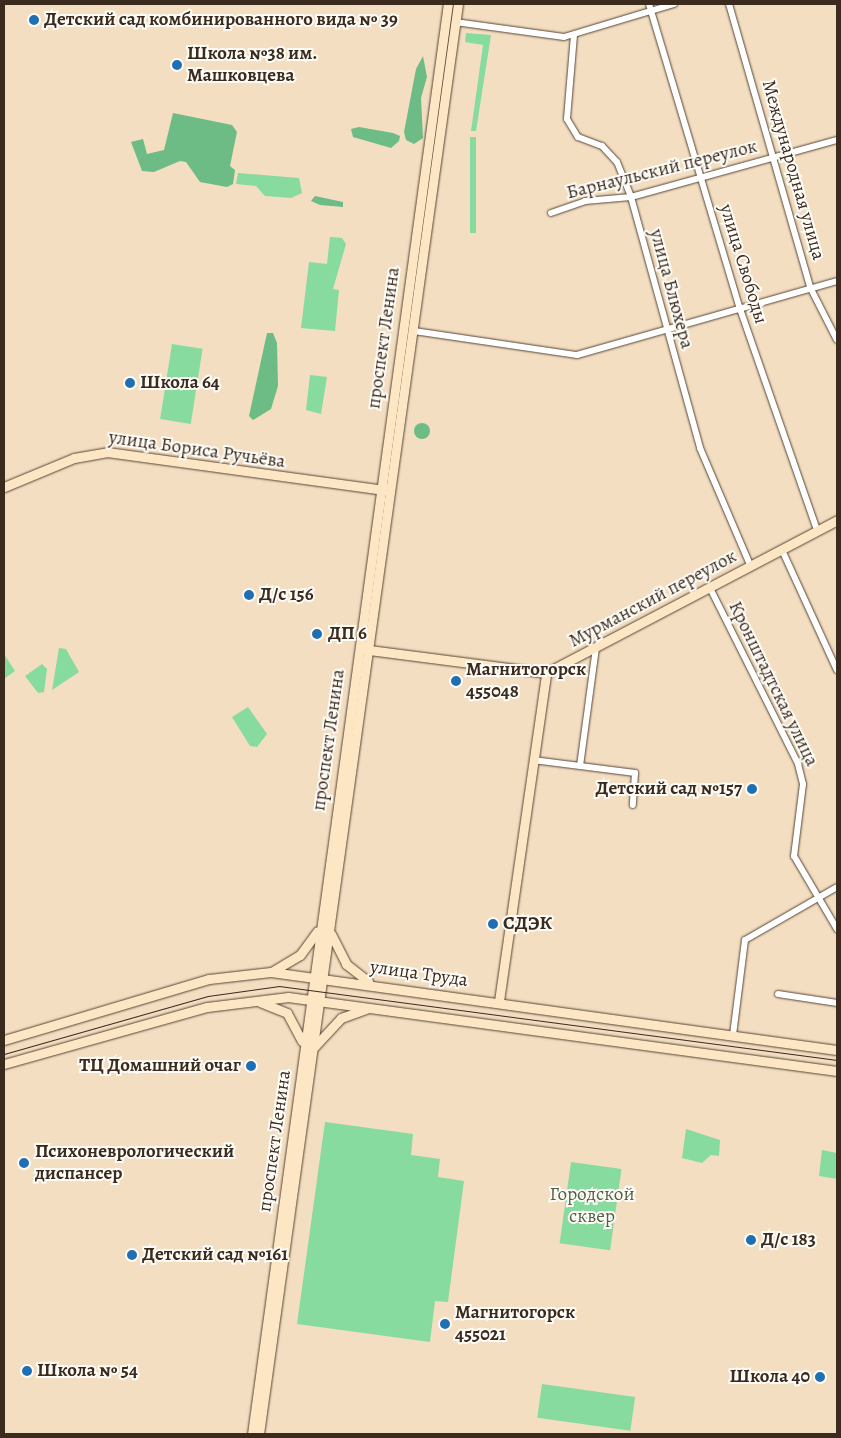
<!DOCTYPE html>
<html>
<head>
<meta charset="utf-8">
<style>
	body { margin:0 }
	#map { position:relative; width:841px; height:1438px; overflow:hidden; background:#f3dec1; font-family:Alegreya,serif }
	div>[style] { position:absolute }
	.green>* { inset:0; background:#87db9e; transform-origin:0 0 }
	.forest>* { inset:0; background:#6dbb85 }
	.round { border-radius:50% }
	.roads { filter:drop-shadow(0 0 1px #574536) drop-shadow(0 0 1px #574536) }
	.street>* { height:6px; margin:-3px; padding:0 3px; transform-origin:3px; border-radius:3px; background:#fff }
	.secondary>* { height:9px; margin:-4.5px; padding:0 4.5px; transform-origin:4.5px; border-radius:4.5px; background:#fce6c4 }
	.tram>* { height:1px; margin:-0.5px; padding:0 0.5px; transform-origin:0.5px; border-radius:0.5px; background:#3b2a1e }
	.dots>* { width:14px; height:14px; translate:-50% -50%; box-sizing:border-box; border:2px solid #fdfcf7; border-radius:50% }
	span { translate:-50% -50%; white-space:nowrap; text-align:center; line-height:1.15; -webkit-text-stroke:4px #fdfcf7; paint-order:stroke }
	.poi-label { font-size:19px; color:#3b2a1e; font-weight:700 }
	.left { translate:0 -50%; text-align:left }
	.right { translate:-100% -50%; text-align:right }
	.street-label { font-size:19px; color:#3b2a1e }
	.park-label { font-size:19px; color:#525f44 }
	.frame { position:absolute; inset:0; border:5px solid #3b2a1e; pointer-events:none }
</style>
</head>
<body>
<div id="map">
	<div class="green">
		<div style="clip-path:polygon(466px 33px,491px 35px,476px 131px,471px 131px,483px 45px,465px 42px)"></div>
		<div style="left:470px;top:137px;width:6px;height:96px"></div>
		<div style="clip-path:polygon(238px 173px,299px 178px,302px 193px,291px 198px,265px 196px,256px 186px,236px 184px)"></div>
		<div style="clip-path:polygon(330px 237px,342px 238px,346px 244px,333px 289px,339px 290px,335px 331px,301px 328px,309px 262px,327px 264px)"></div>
		<div style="left:172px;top:344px;width:31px;height:76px;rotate:9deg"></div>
		<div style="clip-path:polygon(310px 375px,327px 377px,321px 414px,306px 410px)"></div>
		<div style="clip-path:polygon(59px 648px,66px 649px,79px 672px,52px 690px)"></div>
		<div style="clip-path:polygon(4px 654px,15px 671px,4px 679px)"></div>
		<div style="clip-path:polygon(42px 664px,47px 669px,44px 692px,38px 693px,25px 676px)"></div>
		<div style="clip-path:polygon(248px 707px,267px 734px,257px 747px,250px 746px,232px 717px)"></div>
		<div style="clip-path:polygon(325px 1122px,413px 1134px,411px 1155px,440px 1159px,438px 1177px,464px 1181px,448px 1302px,435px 1301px,430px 1342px,297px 1324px)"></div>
		<div style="clip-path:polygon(686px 1129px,720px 1140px,719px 1156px,711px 1155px,702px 1163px,682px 1158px)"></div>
		<div style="clip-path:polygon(822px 1150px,837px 1153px,837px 1179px,819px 1176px)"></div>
		<div style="left:571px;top:1162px;width:51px;height:82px;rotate:8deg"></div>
		<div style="left:542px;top:1384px;width:94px;height:34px;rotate:8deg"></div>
	</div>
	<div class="forest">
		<div style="clip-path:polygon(423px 56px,427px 77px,421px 98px,423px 138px,414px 144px,406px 140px,404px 132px,416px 69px)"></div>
		<div style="clip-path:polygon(173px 113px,232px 125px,237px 132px,230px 166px,235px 170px,233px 184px,227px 187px,200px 182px,186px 162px,180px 161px,154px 172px,142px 171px,131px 142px,143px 139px,147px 154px,164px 150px)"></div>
		<div style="clip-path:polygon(359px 127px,393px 133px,400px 136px,399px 141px,391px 148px,353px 137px,351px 129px)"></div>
		<div style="clip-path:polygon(315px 196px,343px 202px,343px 207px,320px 205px,311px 201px)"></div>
		<div style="clip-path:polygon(267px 333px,273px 333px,277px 343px,278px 386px,271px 409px,253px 420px,249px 416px)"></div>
		<div class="round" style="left:414px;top:423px;width:16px;height:16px"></div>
	</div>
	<div class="roads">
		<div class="street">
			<div style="left:649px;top:4px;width:315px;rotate:73.4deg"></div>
			<div style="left:739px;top:306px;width:237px;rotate:70.8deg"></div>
			<div style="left:729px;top:4px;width:294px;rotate:74deg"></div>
			<div style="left:810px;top:287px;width:59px;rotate:63deg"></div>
			<div style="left:455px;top:22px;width:110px;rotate:7.8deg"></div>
			<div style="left:564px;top:37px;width:115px;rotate:-16.7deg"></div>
			<div style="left:574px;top:35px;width:84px;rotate:94.8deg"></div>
			<div style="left:567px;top:119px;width:21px;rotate:59deg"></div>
			<div style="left:578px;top:137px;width:26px;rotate:21deg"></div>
			<div style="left:602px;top:146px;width:22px;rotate:47deg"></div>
			<div style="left:617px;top:162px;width:38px;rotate:68deg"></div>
			<div style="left:631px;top:197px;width:260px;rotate:74.6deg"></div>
			<div style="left:700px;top:448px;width:129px;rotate:66.8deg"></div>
			<div style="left:551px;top:213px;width:36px;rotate:-19deg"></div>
			<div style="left:585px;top:201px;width:46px;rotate:-5deg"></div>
			<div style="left:631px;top:197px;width:214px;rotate:-15.5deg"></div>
			<div style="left:414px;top:331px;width:165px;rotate:8.4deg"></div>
			<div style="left:577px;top:355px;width:270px;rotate:-15.9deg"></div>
			<div style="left:782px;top:550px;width:132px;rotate:65.4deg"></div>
			<div style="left:711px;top:590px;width:195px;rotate:63.4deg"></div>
			<div style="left:798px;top:764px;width:21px;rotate:76deg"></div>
			<div style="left:803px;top:784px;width:73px;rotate:97.1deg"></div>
			<div style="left:794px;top:856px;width:85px;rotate:59.5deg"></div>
			<div style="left:533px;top:760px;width:103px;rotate:7.3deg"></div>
			<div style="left:635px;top:773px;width:32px;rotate:94deg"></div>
			<div style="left:580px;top:766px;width:119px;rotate:-82.3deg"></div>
			<div style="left:778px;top:994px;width:60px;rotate:8.7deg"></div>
			<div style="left:733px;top:1035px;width:96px;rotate:-82.8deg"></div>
			<div style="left:745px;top:940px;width:106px;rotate:-29.9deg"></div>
		</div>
		<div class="secondary">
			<div style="left:4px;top:487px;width:76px;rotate:-22.5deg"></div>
			<div style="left:74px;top:458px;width:34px;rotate:-10deg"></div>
			<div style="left:107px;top:452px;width:280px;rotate:7.8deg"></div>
			<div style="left:362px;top:649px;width:186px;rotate:7.4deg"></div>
			<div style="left:546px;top:673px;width:329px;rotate:-27.7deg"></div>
			<div style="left:331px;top:934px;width:34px;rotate:63deg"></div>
			<div style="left:346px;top:964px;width:28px;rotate:38deg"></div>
			<div style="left:273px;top:971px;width:31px;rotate:-31deg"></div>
			<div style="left:300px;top:955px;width:29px;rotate:-54deg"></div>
			<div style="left:499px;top:1001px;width:331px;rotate:-81.8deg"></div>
			<div style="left:260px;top:1002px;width:29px;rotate:22deg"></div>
			<div style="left:287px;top:1013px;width:32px;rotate:62deg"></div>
			<div style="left:4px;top:1040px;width:214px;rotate:-16.6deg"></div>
			<div style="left:209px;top:979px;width:62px;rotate:-6.4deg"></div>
			<div style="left:271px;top:972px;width:571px;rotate:7.85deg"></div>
			<div style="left:314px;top:1047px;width:40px;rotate:-47deg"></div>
			<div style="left:341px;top:1018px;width:27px;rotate:-20deg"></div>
			<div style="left:4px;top:1064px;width:211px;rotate:-15.7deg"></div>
			<div style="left:207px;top:1007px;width:82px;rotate:-7deg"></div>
			<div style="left:288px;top:997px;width:554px;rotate:7.68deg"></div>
			<div style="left:252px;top:1434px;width:1443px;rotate:-82.2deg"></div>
			<div style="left:259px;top:1434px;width:1444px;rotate:-82.08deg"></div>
		</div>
	</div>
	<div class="tram">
		<div style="left:4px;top:1054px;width:212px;rotate:-15.9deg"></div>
		<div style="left:208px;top:996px;width:72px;rotate:-8deg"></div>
		<div style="left:279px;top:986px;width:563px;rotate:7.55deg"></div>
	</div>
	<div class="dots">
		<div style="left:34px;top:20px;background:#1f6fb2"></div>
		<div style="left:177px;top:65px;background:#1f6fb2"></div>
		<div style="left:130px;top:383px;background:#1f6fb2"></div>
		<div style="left:249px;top:595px;background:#1f6fb2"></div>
		<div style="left:317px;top:634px;background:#1f6fb2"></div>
		<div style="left:456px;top:681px;background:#1f6fb2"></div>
		<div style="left:752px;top:789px;background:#1f6fb2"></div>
		<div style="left:493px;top:924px;background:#1f6fb2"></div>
		<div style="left:251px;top:1066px;background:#1f6fb2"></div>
		<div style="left:24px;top:1163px;background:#1f6fb2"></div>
		<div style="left:751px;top:1240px;background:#1f6fb2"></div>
		<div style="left:132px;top:1255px;background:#1f6fb2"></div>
		<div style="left:445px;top:1324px;background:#1f6fb2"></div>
		<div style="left:27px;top:1371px;background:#1f6fb2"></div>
		<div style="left:820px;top:1377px;background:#1f6fb2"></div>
	</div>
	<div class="poi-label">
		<span class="left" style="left:44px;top:20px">Детский сад комбинированного вида № 39</span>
		<span class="left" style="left:187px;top:65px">Школа №38 им.<br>Машковцева</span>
		<span class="left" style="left:140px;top:383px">Школа 64</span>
		<span class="left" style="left:259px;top:595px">Д/с 156</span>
		<span class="left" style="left:328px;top:634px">ДП 6</span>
		<span class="left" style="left:466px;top:681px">Магнитогорск<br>455048</span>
		<span class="right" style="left:742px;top:789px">Детский сад №157</span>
		<span class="left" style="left:503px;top:924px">СДЭК</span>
		<span class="right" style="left:241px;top:1066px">ТЦ Домашний очаг</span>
		<span class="left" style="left:35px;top:1163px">Психоневрологический<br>диспансер</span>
		<span class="left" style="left:761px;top:1240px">Д/с 183</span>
		<span class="left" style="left:142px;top:1255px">Детский сад №161</span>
		<span class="left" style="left:455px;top:1324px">Магнитогорск<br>455021</span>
		<span class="left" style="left:37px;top:1371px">Школа № 54</span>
		<span class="right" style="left:810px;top:1377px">Школа 40</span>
	</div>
	<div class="street-label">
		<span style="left:662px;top:170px;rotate:-14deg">Барнаульский переулок</span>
		<span style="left:793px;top:170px;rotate:74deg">Международная улица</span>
		<span style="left:743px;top:264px;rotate:73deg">улица Свободы</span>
		<span style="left:671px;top:289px;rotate:75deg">улица Блюхера</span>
		<span style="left:384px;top:338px;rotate:-82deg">проспект Ленина</span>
		<span style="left:197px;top:450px;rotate:8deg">улица Бориса Ручьёва</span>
		<span style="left:653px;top:599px;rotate:-28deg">Мурманский переулок</span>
		<span style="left:773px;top:684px;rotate:64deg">Кронштадтская улица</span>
		<span style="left:329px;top:740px;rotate:-82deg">проспект Ленина</span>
		<span style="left:419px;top:974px;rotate:8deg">улица Труда</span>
		<span style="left:275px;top:1141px;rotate:-82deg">проспект Ленина</span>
	</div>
	<div class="park-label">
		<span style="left:592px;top:1206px">Городской<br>сквер</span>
	</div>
	<div class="frame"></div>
</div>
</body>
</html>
